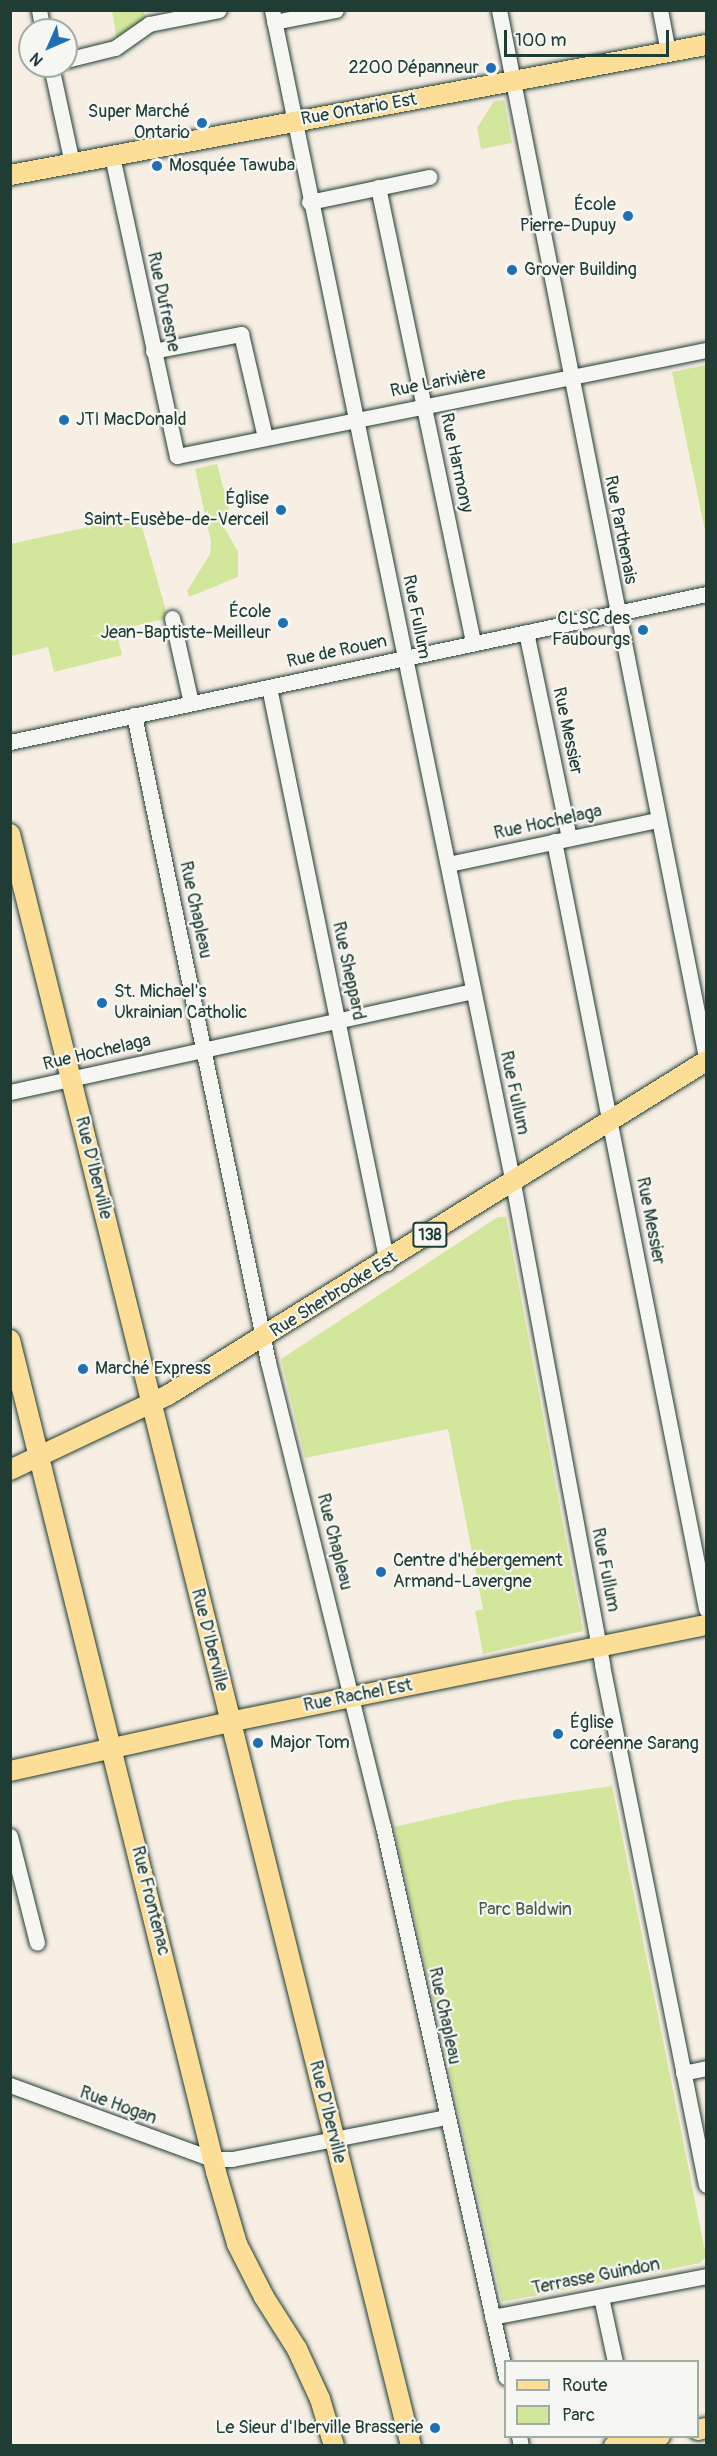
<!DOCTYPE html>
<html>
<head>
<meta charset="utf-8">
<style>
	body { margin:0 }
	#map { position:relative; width:717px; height:2456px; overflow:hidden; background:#f7eee4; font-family:Pangolin,sans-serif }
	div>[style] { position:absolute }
	.green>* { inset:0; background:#d3e79c }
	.roads { filter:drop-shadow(0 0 2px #1f3d34) drop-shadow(0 0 2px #1f3d34) }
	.minor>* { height:15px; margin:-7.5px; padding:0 7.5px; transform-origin:7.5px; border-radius:7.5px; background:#f6f6f2 }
	.major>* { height:20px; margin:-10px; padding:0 10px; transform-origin:10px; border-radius:10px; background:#fdde96 }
	.dots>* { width:16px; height:16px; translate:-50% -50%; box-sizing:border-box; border:3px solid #f6f6f2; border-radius:50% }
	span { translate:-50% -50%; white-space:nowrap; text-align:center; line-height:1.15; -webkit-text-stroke:4.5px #f6f6f2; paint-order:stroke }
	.shield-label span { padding:2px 4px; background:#f6f6f2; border:2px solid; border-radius:4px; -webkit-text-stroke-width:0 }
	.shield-label { font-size:16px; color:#1f3d34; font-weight:700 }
	.poi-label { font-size:18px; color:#1f3d34 }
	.right { translate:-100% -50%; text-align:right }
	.left { translate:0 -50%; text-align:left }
	.street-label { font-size:18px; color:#1f3d34 }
	.park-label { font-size:18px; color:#435f49 }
	.frame { position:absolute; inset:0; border:12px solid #1f3d34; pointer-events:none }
	.legend { position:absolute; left:504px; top:2360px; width:195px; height:78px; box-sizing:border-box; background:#f6f6f2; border:2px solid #a0aca6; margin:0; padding:8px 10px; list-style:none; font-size:18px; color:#1f3d34 }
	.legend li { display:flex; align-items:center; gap:12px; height:30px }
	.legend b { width:30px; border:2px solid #a0aca6 }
	.north { position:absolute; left:18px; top:18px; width:60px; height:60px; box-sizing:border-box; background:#f6f6f2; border:2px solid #a0aca6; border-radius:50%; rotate:225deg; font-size:16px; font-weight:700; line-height:24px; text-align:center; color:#1f3d34 }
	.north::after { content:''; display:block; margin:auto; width:21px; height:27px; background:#1f6fb2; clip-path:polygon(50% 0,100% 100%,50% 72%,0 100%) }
	.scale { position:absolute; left:504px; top:30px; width:165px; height:27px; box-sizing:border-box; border:3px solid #1f3d34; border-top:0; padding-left:8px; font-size:18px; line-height:21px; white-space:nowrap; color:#1f3d34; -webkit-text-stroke:4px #f6f6f2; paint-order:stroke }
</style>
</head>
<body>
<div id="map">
	<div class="green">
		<div style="clip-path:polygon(112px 11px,144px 11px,147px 25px,118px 45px)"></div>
		<div style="clip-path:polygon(504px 100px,512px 143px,481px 149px,477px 128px,494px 101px)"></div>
		<div style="clip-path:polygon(706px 365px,706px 535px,672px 372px)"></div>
		<div style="clip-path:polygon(217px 464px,229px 509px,224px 527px,238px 552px,238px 577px,189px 597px,187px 591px,210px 554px,211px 542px,195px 469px)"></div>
		<div style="clip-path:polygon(139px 516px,168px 618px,89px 637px,117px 634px,122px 655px,54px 672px,48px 647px,11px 656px,10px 544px)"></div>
		<div style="clip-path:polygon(498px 1217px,506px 1217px,583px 1631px,483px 1654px,475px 1611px,483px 1609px,448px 1429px,305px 1458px,281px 1359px)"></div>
		<div style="clip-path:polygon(612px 1786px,706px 2256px,700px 2263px,502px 2302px,394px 1827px,508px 1801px)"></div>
	</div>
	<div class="roads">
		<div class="minor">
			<div style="left:39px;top:10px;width:20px;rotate:79deg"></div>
			<div style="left:272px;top:10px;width:1198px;rotate:78.39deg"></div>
			<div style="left:513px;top:1183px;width:490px;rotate:79.5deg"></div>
			<div style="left:602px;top:1665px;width:530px;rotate:78.69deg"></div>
			<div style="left:499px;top:10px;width:1067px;rotate:78.82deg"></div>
			<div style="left:660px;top:10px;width:43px;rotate:79.2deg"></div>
			<div style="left:274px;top:22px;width:63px;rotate:-11deg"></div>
			<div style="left:66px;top:60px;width:50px;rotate:-13.8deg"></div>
			<div style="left:115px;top:48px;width:42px;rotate:-35.2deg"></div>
			<div style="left:149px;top:24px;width:71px;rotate:-11.3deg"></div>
			<div style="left:51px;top:66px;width:99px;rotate:77.8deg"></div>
			<div style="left:112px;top:156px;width:307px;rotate:77.8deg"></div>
			<div style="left:177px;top:456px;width:540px;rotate:-11.33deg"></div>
			<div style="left:378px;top:187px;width:465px;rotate:78.2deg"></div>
			<div style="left:309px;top:202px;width:123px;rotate:-11.8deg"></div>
			<div style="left:153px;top:351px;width:90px;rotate:-10.9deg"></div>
			<div style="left:241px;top:334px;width:106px;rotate:76.9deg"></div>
			<div style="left:172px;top:618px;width:87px;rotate:77.4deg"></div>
			<div style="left:526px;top:632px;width:210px;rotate:78.2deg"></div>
			<div style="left:269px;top:687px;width:588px;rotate:78.42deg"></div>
			<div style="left:134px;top:715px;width:661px;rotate:78.3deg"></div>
			<div style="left:268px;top:1362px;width:478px;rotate:76.1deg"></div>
			<div style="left:383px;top:1826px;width:565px;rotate:77.42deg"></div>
			<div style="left:10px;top:742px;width:712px;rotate:-12deg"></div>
			<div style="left:554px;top:841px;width:783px;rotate:78.8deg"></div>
			<div style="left:448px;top:864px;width:214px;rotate:-11.9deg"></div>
			<div style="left:10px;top:1092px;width:474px;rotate:-12.3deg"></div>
			<div style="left:10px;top:1836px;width:110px;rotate:75.8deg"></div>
			<div style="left:683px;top:2073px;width:24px;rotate:-12deg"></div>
			<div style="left:10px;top:2085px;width:215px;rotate:20.1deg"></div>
			<div style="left:212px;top:2159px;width:20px"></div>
			<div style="left:232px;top:2159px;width:219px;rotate:-11.1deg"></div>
			<div style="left:601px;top:2297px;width:66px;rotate:77.8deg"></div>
			<div style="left:492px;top:2317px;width:218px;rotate:-10.8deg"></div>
			<div style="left:519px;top:2436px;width:10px;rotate:79deg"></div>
		</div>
		<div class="major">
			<div style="left:10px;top:175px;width:708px;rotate:-10.58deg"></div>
			<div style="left:10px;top:834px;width:1661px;rotate:76.03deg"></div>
			<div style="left:10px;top:1340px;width:857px;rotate:76.09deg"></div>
			<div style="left:216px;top:2172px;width:75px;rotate:73.7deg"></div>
			<div style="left:237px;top:2244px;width:59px;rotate:63deg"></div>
			<div style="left:264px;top:2297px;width:62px;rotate:57.6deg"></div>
			<div style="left:297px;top:2349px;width:55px;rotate:65.3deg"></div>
			<div style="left:320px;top:2399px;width:49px;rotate:73.4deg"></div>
			<div style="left:10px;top:1470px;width:175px;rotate:-25.4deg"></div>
			<div style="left:168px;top:1395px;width:633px;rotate:-31.83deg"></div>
			<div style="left:10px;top:1771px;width:224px;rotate:-12.6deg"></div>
			<div style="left:229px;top:1722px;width:487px;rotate:-11.5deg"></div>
			<div style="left:698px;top:2430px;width:8px;rotate:-14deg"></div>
			<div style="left:614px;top:2446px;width:47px;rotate:-12.3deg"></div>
		</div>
	</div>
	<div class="dots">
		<div style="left:491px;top:68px;background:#1f6fb2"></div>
		<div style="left:202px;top:123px;background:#1f6fb2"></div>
		<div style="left:157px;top:166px;background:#1f6fb2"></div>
		<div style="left:628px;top:216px;background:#1f6fb2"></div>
		<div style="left:512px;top:270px;background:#1f6fb2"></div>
		<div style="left:64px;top:420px;background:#1f6fb2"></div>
		<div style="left:281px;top:510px;background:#1f6fb2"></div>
		<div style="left:283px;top:623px;background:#1f6fb2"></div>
		<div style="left:643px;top:630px;background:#1f6fb2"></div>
		<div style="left:102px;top:1003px;background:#1f6fb2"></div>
		<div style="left:83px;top:1369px;background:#1f6fb2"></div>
		<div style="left:381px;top:1572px;background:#1f6fb2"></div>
		<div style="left:558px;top:1734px;background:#1f6fb2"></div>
		<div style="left:258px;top:1743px;background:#1f6fb2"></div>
		<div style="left:435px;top:2428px;background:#1f6fb2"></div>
	</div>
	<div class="shield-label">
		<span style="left:430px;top:1235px">138</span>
	</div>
	<div class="poi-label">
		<span class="right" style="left:479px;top:68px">2200 Dépanneur</span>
		<span class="right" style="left:190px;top:123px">Super Marché<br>Ontario</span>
		<span class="left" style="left:169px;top:166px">Mosquée Tawuba</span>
		<span class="right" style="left:616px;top:216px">École<br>Pierre-Dupuy</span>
		<span class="left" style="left:524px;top:270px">Grover Building</span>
		<span class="left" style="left:76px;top:420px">JTI MacDonald</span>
		<span class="right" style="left:269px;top:510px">Église<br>Saint-Eusèbe-de-Verceil</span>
		<span class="right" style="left:271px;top:623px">École<br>Jean-Baptiste-Meilleur</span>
		<span class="right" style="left:630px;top:630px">CLSC des<br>Faubourgs</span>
		<span class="left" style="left:114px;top:1003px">St. Michael's<br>Ukrainian Catholic</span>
		<span class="left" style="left:95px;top:1369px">Marché Express</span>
		<span class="left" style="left:393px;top:1572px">Centre d'hébergement<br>Armand-Lavergne</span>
		<span class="left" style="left:570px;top:1734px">Église<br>coréenne Sarang</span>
		<span class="left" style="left:270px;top:1743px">Major Tom</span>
		<span class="right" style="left:423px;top:2428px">Le Sieur d'Iberville Brasserie</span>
	</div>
	<div class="street-label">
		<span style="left:359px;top:110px;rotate:-10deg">Rue Ontario Est</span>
		<span style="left:163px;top:302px;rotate:78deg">Rue Dufresne</span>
		<span style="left:438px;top:383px;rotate:-11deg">Rue Larivière</span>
		<span style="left:456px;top:463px;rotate:78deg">Rue Harmony</span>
		<span style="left:620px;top:530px;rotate:79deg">Rue Parthenais</span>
		<span style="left:416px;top:617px;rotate:79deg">Rue Fullum</span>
		<span style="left:337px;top:652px;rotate:-12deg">Rue de Rouen</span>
		<span style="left:567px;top:731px;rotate:78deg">Rue Messier</span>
		<span style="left:548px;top:823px;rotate:-12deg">Rue Hochelaga</span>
		<span style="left:195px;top:910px;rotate:78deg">Rue Chapleau</span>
		<span style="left:348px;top:971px;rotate:78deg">Rue Sheppard</span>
		<span style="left:97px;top:1053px;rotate:-13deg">Rue Hochelaga</span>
		<span style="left:514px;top:1093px;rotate:78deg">Rue Fullum</span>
		<span style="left:93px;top:1168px;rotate:76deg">Rue D'Iberville</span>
		<span style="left:650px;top:1221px;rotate:79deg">Rue Messier</span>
		<span style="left:334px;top:1295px;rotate:-32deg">Rue Sherbrooke Est</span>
		<span style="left:334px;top:1542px;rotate:76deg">Rue Chapleau</span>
		<span style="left:605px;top:1570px;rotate:79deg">Rue Fullum</span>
		<span style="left:209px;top:1640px;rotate:76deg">Rue D'Iberville</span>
		<span style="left:358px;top:1696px;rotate:-11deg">Rue Rachel Est</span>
		<span style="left:150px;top:1901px;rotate:76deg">Rue Frontenac</span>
		<span style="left:444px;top:2016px;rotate:78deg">Rue Chapleau</span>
		<span style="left:118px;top:2106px;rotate:20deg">Rue Hogan</span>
		<span style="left:327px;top:2112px;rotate:76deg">Rue D'Iberville</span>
		<span style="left:596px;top:2277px;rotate:-11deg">Terrasse Guindon</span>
	</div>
	<div class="park-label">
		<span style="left:525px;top:1910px">Parc Baldwin</span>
	</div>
	<div class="frame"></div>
	<ul class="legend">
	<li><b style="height:8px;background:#fdde96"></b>Route</li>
	<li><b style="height:16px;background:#d3e79c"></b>Parc</li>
	</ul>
	<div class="north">N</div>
	<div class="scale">100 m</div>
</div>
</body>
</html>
